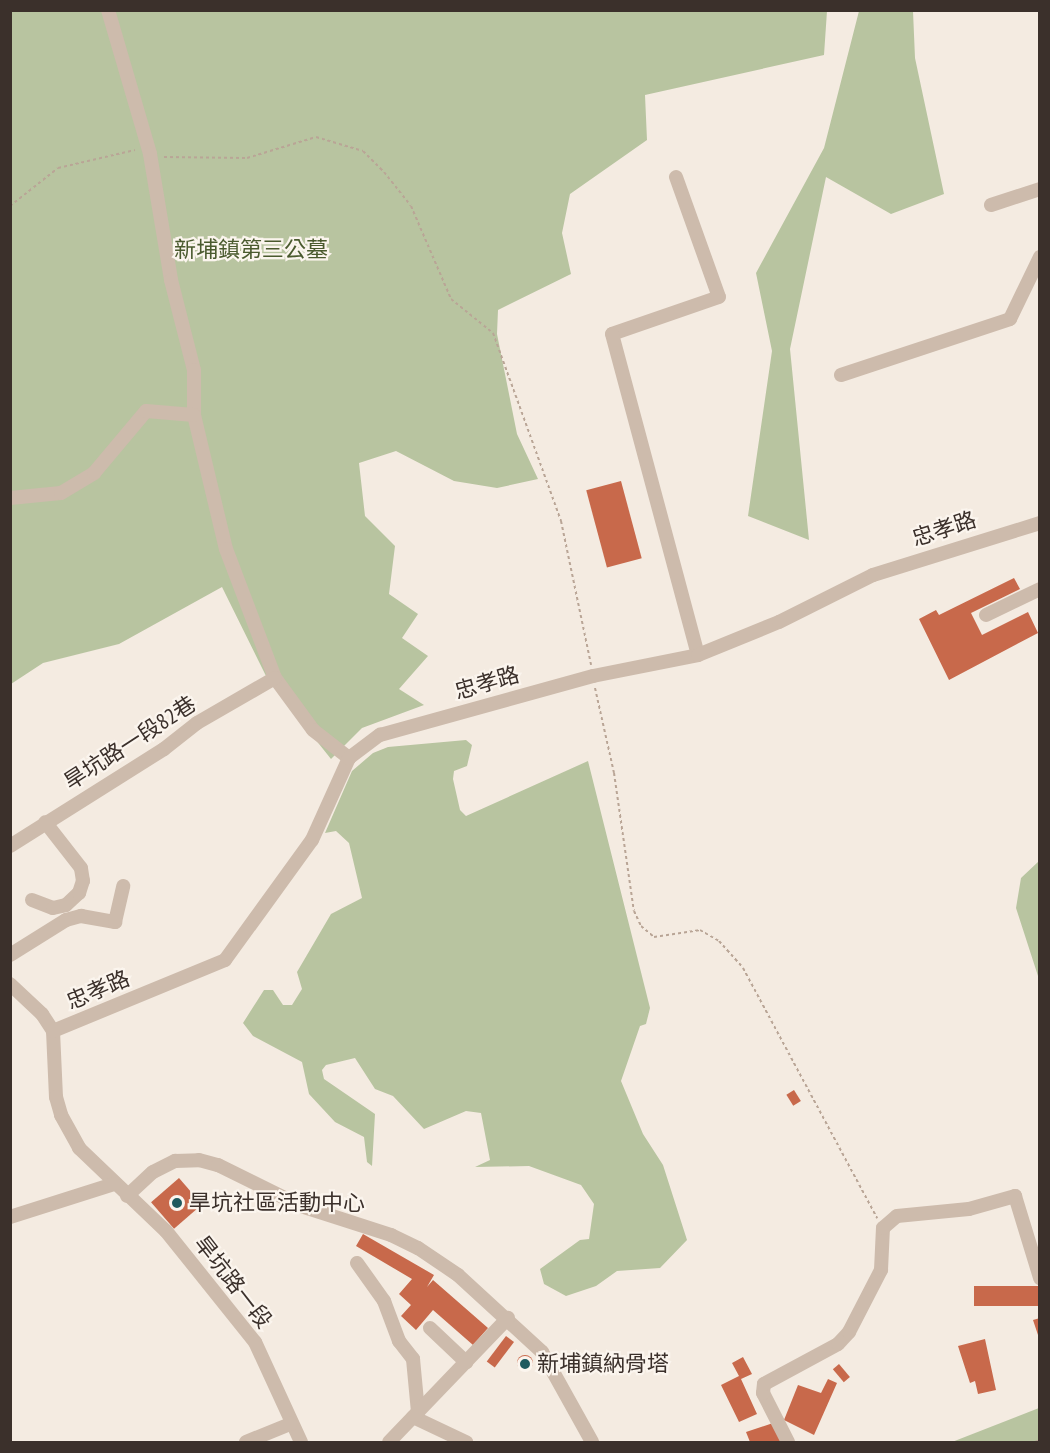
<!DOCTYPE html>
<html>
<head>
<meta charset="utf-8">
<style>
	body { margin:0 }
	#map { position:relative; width:1050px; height:1453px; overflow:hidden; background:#f4ebe1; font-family:"PT Sans Narrow","Noto Sans TC",sans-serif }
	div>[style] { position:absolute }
	.green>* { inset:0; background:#b8c4a0 }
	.building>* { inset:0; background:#c8694b; transform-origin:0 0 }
	.round { border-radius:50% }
	.path>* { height:2px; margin-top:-1px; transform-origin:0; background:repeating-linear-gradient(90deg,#b9a596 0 3px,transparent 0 6px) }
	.minor>* { height:14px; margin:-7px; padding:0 7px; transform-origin:7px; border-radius:7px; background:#cdbbac }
	.dots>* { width:16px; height:16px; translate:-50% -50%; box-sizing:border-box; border:3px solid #fbf5ee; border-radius:50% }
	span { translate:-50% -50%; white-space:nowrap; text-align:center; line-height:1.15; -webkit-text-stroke:4.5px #fbf5ee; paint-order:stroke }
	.park-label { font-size:22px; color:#4a5a2e }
	.street-label { font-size:22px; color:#3b302b }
	.poi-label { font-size:22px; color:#3b302b }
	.left { translate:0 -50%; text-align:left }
	.frame { position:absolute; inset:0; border:12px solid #3b302b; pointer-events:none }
</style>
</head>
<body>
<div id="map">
	<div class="green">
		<div style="clip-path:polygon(11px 11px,827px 11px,824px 55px,645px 95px,647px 140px,570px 194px,562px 233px,571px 274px,498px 310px,497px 334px,517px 434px,538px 479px,497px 488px,454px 481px,396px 451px,359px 463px,365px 516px,395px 546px,389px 594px,418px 614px,402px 638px,428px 656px,399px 689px,424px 705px,362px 728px,331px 759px,268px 680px,222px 587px,119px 644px,43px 663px,11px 684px)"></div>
		<div style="clip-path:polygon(859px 11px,913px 11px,915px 58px,944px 194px,891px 214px,826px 177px,790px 349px,809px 540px,748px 516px,772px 351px,756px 273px,824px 148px)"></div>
		<div style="clip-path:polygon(466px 740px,472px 745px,467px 766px,454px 771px,453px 779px,460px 810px,466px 816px,588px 761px,650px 1008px,646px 1024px,640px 1026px,621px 1081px,643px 1134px,663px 1165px,687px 1240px,660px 1268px,617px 1271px,596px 1286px,566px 1296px,544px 1284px,540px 1269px,580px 1240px,589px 1239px,594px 1204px,581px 1185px,529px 1166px,475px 1167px,490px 1160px,481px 1113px,466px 1111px,424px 1129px,393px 1096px,375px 1089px,355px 1058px,326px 1065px,322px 1070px,324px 1079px,375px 1114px,372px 1166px,367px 1162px,364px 1137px,335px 1122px,309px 1094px,302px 1062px,253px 1036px,243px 1023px,264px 990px,273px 990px,283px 1005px,292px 1005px,302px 989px,297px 972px,331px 914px,362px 898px,349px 843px,336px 831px,325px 833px,352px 771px,373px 753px,388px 747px)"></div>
		<div style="clip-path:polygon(1039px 861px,1039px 1003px,1038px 976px,1016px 908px,1021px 878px)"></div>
		<div style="clip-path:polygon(1039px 1408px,1039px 1442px,952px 1442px)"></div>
	</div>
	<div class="building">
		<div style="left:621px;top:481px;width:80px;height:36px;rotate:75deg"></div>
		<div style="clip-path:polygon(1014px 578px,1020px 589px,971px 613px,982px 635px,1028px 612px,1038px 633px,949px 680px,919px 619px,936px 610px,939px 615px)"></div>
		<div style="left:794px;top:1090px;width:13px;height:9px;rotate:58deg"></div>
		<div style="left:179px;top:1178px;width:35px;height:37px;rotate:49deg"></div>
		<div style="clip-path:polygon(363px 1234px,434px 1275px,427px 1287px,433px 1280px,488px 1328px,473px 1345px,433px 1310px,416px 1330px,401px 1316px,411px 1305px,399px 1294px,412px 1279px,356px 1246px)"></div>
		<div style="left:1040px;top:1286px;width:20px;height:66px;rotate:90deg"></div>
		<div style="clip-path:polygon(1040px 1318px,1040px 1338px,1039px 1338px,1033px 1320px)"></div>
		<div style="left:506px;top:1336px;width:10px;height:32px;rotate:37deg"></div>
		<div style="clip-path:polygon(985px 1339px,996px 1390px,978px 1394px,975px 1381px,970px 1383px,958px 1346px)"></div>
		<div class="round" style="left:517px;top:1355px;width:16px;height:16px"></div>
		<div style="clip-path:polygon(743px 1357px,752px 1374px,741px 1379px,757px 1414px,739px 1422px,721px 1385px,739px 1376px,732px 1363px)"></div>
		<div style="left:839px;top:1364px;width:17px;height:8px;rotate:50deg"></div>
		<div style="clip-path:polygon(828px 1379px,837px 1383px,814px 1435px,784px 1420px,798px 1385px,821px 1393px)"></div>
		<div style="clip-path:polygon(776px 1422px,783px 1442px,750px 1442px,746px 1432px)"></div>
	</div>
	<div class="path">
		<div style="left:164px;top:157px;width:83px;rotate:0.7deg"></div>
		<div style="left:247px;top:158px;width:72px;rotate:-16.9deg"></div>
		<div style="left:316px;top:137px;width:49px;rotate:16.6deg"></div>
		<div style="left:363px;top:151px;width:30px;rotate:45deg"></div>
		<div style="left:384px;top:172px;width:43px;rotate:51.5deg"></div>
		<div style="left:411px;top:206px;width:101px;rotate:66.7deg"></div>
		<div style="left:451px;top:299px;width:54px;rotate:39deg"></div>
		<div style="left:493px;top:333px;width:200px;rotate:70.1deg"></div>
		<div style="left:561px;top:521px;width:147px;rotate:78.2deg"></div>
		<div style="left:10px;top:206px;width:61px;rotate:-38.4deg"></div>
		<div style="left:58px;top:168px;width:79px;rotate:-13.2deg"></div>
		<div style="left:595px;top:688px;width:87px;rotate:77.4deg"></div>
		<div style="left:614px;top:773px;width:139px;rotate:81.8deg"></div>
		<div style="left:634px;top:911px;width:17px;rotate:65deg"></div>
		<div style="left:641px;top:926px;width:17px;rotate:40deg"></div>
		<div style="left:654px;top:937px;width:47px;rotate:-8.7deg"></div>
		<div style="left:700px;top:930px;width:22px;rotate:30deg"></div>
		<div style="left:719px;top:941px;width:36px;rotate:48deg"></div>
		<div style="left:743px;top:968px;width:284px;rotate:61.8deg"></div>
		<div style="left:1035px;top:1442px;width:5px;rotate:-22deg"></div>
	</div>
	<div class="minor">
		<div style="left:108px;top:10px;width:150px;rotate:73.7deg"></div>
		<div style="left:150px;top:154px;width:128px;rotate:80.5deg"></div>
		<div style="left:171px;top:280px;width:93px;rotate:75.7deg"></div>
		<div style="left:194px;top:370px;width:45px;rotate:90deg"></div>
		<div style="left:194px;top:415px;width:138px;rotate:76.6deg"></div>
		<div style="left:226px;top:549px;width:138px;rotate:69.2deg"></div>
		<div style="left:275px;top:678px;width:64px;rotate:53.8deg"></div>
		<div style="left:313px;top:730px;width:46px;rotate:37.9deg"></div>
		<div style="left:676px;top:177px;width:127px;rotate:70.3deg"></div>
		<div style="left:719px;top:297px;width:113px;rotate:160.9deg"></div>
		<div style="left:612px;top:334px;width:332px;rotate:75deg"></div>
		<div style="left:991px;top:205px;width:52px;rotate:-18.1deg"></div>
		<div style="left:841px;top:375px;width:178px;rotate:-18.3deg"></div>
		<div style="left:1010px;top:319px;width:69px;rotate:-64.2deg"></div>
		<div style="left:10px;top:498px;width:51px;rotate:-5.6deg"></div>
		<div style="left:61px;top:493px;width:39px;rotate:-31deg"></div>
		<div style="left:94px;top:473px;width:81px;rotate:-50deg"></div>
		<div style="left:146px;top:411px;width:48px;rotate:4.8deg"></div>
		<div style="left:986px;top:615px;width:60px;rotate:-25.7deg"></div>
		<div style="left:10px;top:846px;width:182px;rotate:-32.2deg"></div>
		<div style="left:164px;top:749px;width:42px;rotate:-38.2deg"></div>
		<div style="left:197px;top:723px;width:90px;rotate:-30deg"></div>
		<div style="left:32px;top:900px;width:22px;rotate:21deg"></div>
		<div style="left:53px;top:908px;width:13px;rotate:-13deg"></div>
		<div style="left:66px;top:905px;width:18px;rotate:-43deg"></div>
		<div style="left:79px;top:893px;width:13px;rotate:-72deg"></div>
		<div style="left:83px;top:881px;width:13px;rotate:-99deg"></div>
		<div style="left:81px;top:868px;width:58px;rotate:-128deg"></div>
		<div style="left:10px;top:955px;width:66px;rotate:-32deg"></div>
		<div style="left:66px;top:920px;width:16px;rotate:-15deg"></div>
		<div style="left:81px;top:916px;width:35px;rotate:10deg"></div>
		<div style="left:115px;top:922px;width:37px;rotate:-77deg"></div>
		<div style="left:10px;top:984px;width:44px;rotate:43.2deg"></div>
		<div style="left:42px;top:1014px;width:20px;rotate:57deg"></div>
		<div style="left:53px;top:1031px;width:66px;rotate:87.4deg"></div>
		<div style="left:56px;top:1097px;width:19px;rotate:74deg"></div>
		<div style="left:61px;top:1115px;width:38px;rotate:61deg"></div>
		<div style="left:79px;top:1148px;width:120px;rotate:43.7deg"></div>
		<div style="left:166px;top:1231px;width:142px;rotate:51.3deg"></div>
		<div style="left:255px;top:1342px;width:110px;rotate:65.3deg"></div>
		<div style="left:53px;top:1031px;width:186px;rotate:-22.4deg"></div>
		<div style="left:225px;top:960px;width:148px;rotate:-54.1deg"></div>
		<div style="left:312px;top:840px;width:90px;rotate:-65.7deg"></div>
		<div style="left:349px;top:758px;width:39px;rotate:-37deg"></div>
		<div style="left:380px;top:735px;width:221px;rotate:-15.5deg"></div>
		<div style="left:593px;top:676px;width:107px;rotate:-11.3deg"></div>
		<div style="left:698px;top:655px;width:87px;rotate:-22.2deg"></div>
		<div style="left:779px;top:622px;width:105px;rotate:-26.6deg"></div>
		<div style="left:873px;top:575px;width:175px;rotate:-17.3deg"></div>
		<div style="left:127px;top:1196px;width:35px;rotate:-43deg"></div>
		<div style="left:153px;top:1172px;width:25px;rotate:-27deg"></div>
		<div style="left:175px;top:1161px;width:24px;rotate:-2deg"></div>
		<div style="left:199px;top:1160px;width:20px;rotate:15deg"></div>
		<div style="left:218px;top:1165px;width:93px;rotate:26.3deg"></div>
		<div style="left:301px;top:1206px;width:95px;rotate:17.9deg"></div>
		<div style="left:391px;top:1235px;width:30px;rotate:26deg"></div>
		<div style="left:418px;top:1248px;width:48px;rotate:34deg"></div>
		<div style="left:458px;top:1275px;width:114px;rotate:42.5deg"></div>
		<div style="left:542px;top:1352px;width:103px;rotate:60.9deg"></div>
		<div style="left:10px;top:1217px;width:109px;rotate:-17.6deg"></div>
		<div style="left:357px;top:1263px;width:47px;rotate:54.6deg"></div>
		<div style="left:384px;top:1301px;width:43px;rotate:69.4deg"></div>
		<div style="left:399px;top:1341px;width:23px;rotate:52deg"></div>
		<div style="left:413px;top:1359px;width:53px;rotate:84.6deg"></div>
		<div style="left:430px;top:1328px;width:50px;rotate:43.4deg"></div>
		<div style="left:413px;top:1417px;width:59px;rotate:25.3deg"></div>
		<div style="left:246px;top:1442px;width:48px;rotate:-22.2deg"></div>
		<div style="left:389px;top:1442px;width:172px;rotate:-46.2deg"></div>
		<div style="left:788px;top:1442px;width:55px;rotate:-117deg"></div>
		<div style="left:763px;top:1393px;width:9px;rotate:-84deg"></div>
		<div style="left:764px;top:1384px;width:84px;rotate:-28.4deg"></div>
		<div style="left:838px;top:1344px;width:16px;rotate:-47deg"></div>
		<div style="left:849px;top:1332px;width:70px;rotate:-62.7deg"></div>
		<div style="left:881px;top:1270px;width:42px;rotate:-87.3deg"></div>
		<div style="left:883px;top:1228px;width:18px;rotate:-41deg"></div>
		<div style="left:897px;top:1216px;width:72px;rotate:-5.6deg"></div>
		<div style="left:969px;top:1209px;width:48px;rotate:-15.8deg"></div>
		<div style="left:1015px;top:1196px;width:86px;rotate:73deg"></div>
	</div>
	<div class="dots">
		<div style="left:177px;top:1203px;background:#1f5a5e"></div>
		<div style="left:525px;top:1364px;background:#1f5a5e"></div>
	</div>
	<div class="park-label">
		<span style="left:251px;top:250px">新埔鎮第三公墓</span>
	</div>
	<div class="street-label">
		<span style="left:944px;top:529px;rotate:-18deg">忠孝路</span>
		<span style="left:487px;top:683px;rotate:-16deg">忠孝路</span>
		<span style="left:130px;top:743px;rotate:-33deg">旱坑路一段82巷</span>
		<span style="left:98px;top:990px;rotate:-23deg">忠孝路</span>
		<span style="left:233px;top:1282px;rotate:52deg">旱坑路一段</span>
	</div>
	<div class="poi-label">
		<span class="left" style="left:189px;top:1203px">旱坑社區活動中心</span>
		<span class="left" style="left:537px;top:1364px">新埔鎮納骨塔</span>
	</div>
	<div class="frame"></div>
</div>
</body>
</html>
